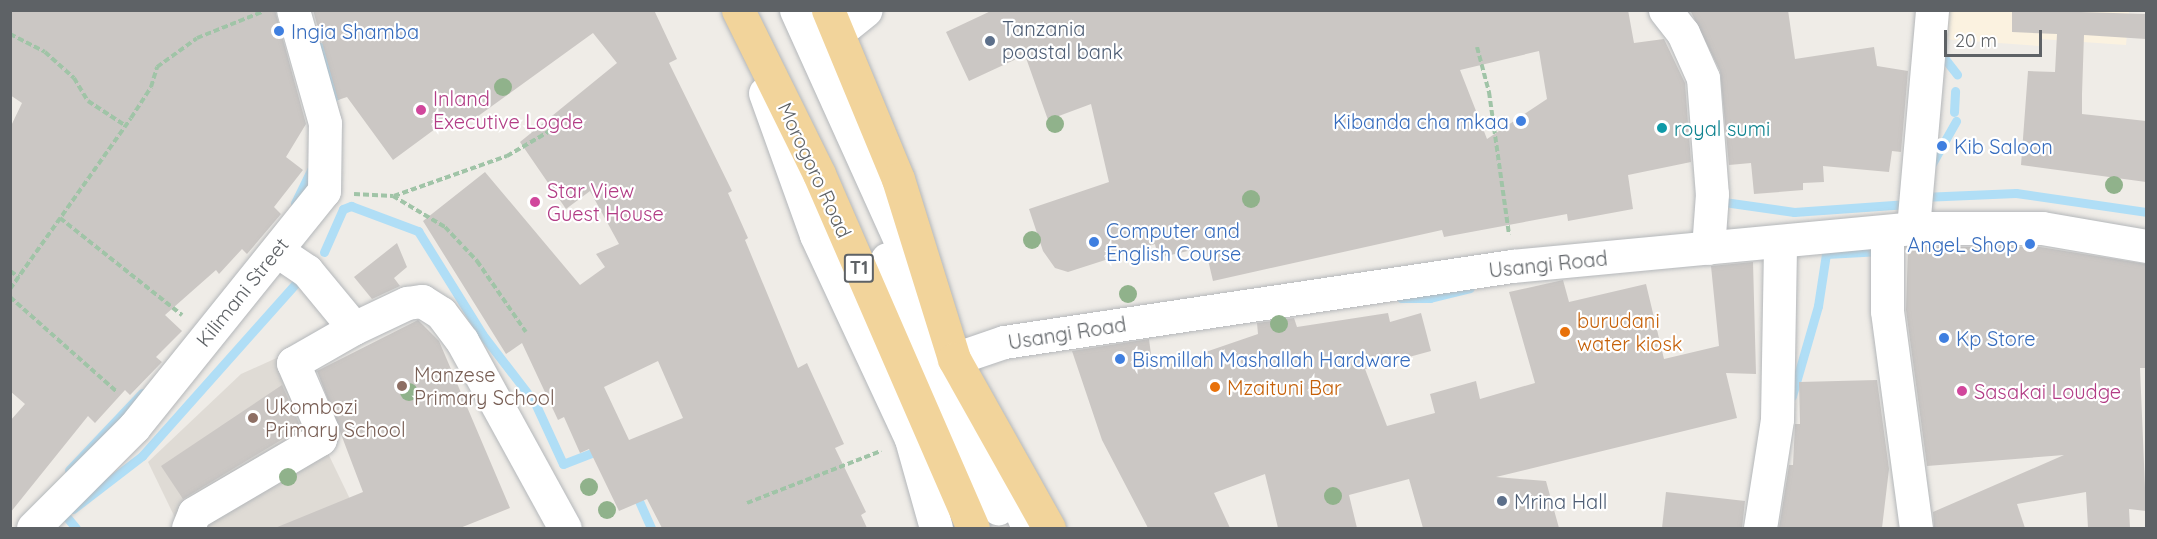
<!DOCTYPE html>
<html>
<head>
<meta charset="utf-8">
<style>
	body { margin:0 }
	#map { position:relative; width:2157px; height:539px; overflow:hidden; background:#efece7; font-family:Quicksand,sans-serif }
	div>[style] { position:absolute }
	.commercial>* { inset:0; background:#fbf2e0 }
	.education>* { inset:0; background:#dfdbd5 }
	.stream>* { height:9px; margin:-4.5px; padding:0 4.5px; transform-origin:4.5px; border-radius:4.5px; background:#b0def6 }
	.building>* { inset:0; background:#cbc7c4 }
	.path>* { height:4px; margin-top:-2px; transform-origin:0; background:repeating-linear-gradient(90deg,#a0c4a7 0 6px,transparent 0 9px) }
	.roads { filter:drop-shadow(0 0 2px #b4b7ba) drop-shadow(0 0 2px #b4b7ba) }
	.minor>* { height:33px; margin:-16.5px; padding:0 16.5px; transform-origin:16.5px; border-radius:16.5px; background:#fff }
	.highway>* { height:33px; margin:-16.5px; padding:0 16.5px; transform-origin:16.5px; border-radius:16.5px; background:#f2d49b }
	.trees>* { width:18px; height:18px; margin:-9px; border-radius:50%; background:#90b28b }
	.dots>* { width:16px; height:16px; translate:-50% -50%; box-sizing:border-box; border:3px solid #fff; border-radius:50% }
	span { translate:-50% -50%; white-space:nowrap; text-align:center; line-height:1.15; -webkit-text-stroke:4.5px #fff; paint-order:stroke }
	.shield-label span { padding:2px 4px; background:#fff; border:2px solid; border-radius:4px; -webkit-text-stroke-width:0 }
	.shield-label { font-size:18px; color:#5e6266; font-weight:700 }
	.service-label { font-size:20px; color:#4e5e75 }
	.left { translate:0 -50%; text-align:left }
	.shop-label { font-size:20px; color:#366cbe }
	.right { translate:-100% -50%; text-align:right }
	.hotel-label { font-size:20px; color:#b23c85 }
	.culture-label { font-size:20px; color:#0d838f }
	.street-label { font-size:20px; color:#5e6266 }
	.food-label { font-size:20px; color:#c56008 }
	.education-label { font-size:20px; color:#785e54 }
	.frame { position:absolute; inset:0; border:12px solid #5e6266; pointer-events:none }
	.scale { position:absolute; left:1944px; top:30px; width:98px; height:27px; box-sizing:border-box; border:3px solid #5e6266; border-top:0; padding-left:8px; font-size:18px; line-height:21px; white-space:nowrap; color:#5e6266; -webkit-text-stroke:4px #fff; paint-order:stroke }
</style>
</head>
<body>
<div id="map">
	<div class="commercial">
		<div style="clip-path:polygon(1943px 11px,2129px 11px,2126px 45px,2040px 39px,2040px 46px,1941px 39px)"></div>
	</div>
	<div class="education">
		<div style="clip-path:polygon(281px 356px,364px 528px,180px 528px,148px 462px,241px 374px)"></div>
	</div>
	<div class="stream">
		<div style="left:320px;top:47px;width:51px;rotate:71.6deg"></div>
		<div style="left:1938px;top:50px;width:31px;rotate:52deg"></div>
		<div style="left:1954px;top:112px;width:21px;rotate:-87deg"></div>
		<div style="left:1930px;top:167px;width:53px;rotate:-60.5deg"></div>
		<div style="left:1722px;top:194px;width:8px;rotate:76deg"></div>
		<div style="left:1724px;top:202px;width:71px;rotate:8.1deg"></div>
		<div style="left:1794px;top:212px;width:114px;rotate:-4deg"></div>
		<div style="left:1922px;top:197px;width:94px;rotate:-2.4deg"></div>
		<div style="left:2016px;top:193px;width:131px;rotate:8.3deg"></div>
		<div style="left:295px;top:203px;width:37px;rotate:-64deg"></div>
		<div style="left:324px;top:252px;width:47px;rotate:-66.2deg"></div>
		<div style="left:343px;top:209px;width:9px;rotate:-21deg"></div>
		<div style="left:351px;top:206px;width:72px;rotate:20.5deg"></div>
		<div style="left:418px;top:231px;width:121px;rotate:58.1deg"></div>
		<div style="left:482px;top:334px;width:87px;rotate:52.5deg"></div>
		<div style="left:535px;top:403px;width:67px;rotate:65.3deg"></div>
		<div style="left:563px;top:464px;width:40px;rotate:-21deg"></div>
		<div style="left:1401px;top:298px;width:29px"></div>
		<div style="left:1430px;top:298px;width:41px;rotate:-14deg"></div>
		<div style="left:1792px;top:396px;width:94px;rotate:-73.9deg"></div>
		<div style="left:1818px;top:306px;width:53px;rotate:-81.3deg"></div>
		<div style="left:1826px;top:254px;width:55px;rotate:-3.1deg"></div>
		<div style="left:69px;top:470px;width:106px;rotate:-46.5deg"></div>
		<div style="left:635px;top:492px;width:39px;rotate:66deg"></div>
		<div style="left:73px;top:509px;width:87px;rotate:-37.5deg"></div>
		<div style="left:142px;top:456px;width:232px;rotate:-48.3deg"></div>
		<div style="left:65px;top:515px;width:17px;rotate:50deg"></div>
	</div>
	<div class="building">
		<div style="clip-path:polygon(10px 10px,275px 10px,306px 124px,286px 157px,303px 170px,274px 207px,281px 214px,247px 254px,242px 249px,219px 274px,216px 270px,165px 315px,182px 331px,156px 357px,162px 362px,130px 395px,125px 390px,95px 423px,88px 416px,10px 513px,10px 421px,25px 404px,10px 391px,10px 128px,22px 103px,10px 95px)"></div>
		<div style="clip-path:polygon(evenodd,313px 10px,654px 10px,677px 59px,669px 63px,732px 191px,728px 193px,748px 238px,745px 240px,798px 368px,807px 363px,844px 444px,835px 448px,866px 512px,861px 515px,867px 528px,662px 528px,647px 499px,619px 511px,589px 449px,580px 453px,564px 417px,558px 420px,522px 343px,506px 354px,423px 221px,485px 172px,580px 285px,605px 267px,596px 254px,619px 244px,590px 191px,566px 209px,520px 142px,617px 63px,593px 33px,463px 127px,454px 115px,393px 160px,347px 97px,338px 100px,313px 10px,658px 361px,683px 418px,629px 440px,604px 387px,658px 361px)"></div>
		<div style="clip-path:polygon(evenodd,993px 10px,1628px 10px,1634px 43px,1664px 39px,1685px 83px,1691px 162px,1628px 175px,1633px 209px,1568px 221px,1567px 214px,1444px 237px,1442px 230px,1213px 281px,1205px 247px,1158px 258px,1155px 244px,1068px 272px,1055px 268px,1043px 251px,1029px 209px,1109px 182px,1091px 104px,1048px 120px,1025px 55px,969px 81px,946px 32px,993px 10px,1539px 51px,1547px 99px,1487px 139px,1460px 70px,1539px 51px)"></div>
		<div style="clip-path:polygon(1690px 10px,1788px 10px,1795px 59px,1874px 47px,1877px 66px,1908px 71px,1901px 152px,1892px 151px,1889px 172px,1823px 166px,1824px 182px,1803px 183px,1803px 190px,1754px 194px,1751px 163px,1729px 165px,1720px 71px)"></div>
		<div style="clip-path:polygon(2012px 10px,2146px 14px,2146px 39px,2084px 35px,2082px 94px,2082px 114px,2146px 121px,2146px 182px,2021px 165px,2028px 71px,2055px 72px,2057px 34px,2012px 32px)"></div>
		<div style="clip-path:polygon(397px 243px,407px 267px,394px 278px,400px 286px,372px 299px,354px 277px)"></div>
		<div style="clip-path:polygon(1908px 247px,2040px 247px,2146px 264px,2146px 368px,2140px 368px,2146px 511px,2129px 509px,2130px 528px,2088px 528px,2086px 492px,2017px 504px,2025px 528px,1934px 528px,1933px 512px,2064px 455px,1927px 466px,1906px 310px)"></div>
		<div style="clip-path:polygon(1753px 262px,1756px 374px,1726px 373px,1737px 418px,1496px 477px,1546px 481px,1559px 528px,1423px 528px,1409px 479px,1349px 495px,1357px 528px,1278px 528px,1265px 474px,1214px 493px,1230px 528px,1148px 528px,1102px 440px,1072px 351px,1149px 339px,1153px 370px,1258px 334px,1257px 323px,1294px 318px,1297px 327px,1388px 313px,1390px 322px,1421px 313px,1431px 351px,1365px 369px,1387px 426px,1435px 413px,1430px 394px,1476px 381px,1480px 399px,1535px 383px,1509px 292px,1563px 280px,1569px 302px,1646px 284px,1664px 359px,1719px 346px,1711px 266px)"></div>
		<div style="clip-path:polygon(418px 320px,439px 341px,510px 508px,460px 528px,275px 528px,363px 492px,317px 371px)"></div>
		<div style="clip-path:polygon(1877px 380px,1889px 469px,1882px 528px,1779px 528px,1789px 465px,1793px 465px,1795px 424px,1800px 424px,1799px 382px)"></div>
		<div style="clip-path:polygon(282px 385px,301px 428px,183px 499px,161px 466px)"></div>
		<div style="clip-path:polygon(1666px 492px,1745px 501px,1742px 528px,1662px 528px)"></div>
	</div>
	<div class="path">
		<div style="left:10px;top:34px;width:39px;rotate:27deg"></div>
		<div style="left:45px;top:52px;width:39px;rotate:42deg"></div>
		<div style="left:74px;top:78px;width:27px;rotate:59deg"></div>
		<div style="left:88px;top:101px;width:45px;rotate:33.3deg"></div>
		<div style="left:1477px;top:47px;width:47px;rotate:75.1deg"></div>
		<div style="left:1489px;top:92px;width:144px;rotate:82deg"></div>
		<div style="left:354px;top:194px;width:39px;rotate:3deg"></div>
		<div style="left:393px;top:196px;width:61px;rotate:30.8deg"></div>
		<div style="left:445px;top:227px;width:47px;rotate:46.7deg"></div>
		<div style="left:477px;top:261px;width:86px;rotate:55.4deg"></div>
		<div style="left:394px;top:196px;width:120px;rotate:-19.5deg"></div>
		<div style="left:507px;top:156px;width:50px;rotate:-30.2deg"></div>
		<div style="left:60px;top:218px;width:156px;rotate:38.5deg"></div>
		<div style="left:10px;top:271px;width:11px;rotate:34deg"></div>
		<div style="left:10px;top:289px;width:209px;rotate:-54.7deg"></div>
		<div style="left:131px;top:118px;width:37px;rotate:-57deg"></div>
		<div style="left:151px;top:87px;width:21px;rotate:-73deg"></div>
		<div style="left:157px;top:67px;width:49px;rotate:-35.9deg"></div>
		<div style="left:197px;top:38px;width:70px;rotate:-21.8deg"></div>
		<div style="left:10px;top:297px;width:144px;rotate:41.6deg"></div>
		<div style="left:747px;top:503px;width:144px;rotate:-21.2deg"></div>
	</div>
	<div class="roads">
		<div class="minor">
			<div style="left:796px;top:10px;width:296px;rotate:65.7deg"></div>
			<div style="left:1665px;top:10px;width:29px;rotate:52deg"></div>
			<div style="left:1683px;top:33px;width:49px;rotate:66deg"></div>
			<div style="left:1703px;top:78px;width:116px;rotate:85.6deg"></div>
			<div style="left:1712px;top:194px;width:54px;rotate:94.2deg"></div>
			<div style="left:836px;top:34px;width:38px;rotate:-39deg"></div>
			<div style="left:765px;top:93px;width:151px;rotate:70.2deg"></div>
			<div style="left:816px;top:235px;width:225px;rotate:65deg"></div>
			<div style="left:911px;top:439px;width:92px;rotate:74.3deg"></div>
			<div style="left:1913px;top:228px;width:219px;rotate:-85deg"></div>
			<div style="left:1887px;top:231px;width:80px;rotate:90deg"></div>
			<div style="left:1887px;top:311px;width:219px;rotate:82.4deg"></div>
			<div style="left:887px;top:259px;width:273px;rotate:66deg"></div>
			<div style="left:354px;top:328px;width:59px;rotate:-25.3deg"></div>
			<div style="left:407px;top:303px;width:15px;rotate:-8deg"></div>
			<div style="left:422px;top:301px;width:22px;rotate:32deg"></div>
			<div style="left:441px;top:313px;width:35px;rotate:53deg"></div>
			<div style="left:462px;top:341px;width:213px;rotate:61.2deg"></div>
			<div style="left:954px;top:359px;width:53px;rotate:-18.8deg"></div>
			<div style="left:1004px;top:342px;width:514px;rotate:-8.51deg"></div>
			<div style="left:1512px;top:266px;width:403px;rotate:-5.4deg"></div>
			<div style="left:1913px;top:228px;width:129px"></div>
			<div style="left:2042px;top:228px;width:106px;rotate:9.8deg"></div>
			<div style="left:1003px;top:469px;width:64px;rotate:67deg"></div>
			<div style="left:33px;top:528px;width:143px;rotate:-45deg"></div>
			<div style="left:134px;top:427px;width:303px;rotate:-51.2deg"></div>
			<div style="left:324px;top:191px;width:68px;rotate:-89.2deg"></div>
			<div style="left:325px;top:123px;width:117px;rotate:-105.8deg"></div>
			<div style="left:188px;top:528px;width:16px;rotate:-68deg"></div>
			<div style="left:194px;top:513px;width:146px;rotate:-30.4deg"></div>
			<div style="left:320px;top:439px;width:9px;rotate:-77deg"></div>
			<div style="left:322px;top:430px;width:73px;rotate:-113.4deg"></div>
			<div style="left:293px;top:363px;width:70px;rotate:-29.8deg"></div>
			<div style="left:354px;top:328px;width:74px;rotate:-129.5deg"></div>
			<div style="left:307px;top:271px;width:36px;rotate:-146deg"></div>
			<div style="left:1760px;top:528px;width:110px;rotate:-81.1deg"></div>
			<div style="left:1777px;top:419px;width:176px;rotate:-89deg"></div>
		</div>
		<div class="highway">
			<div style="left:738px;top:10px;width:183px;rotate:63.7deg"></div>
			<div style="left:819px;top:174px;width:386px;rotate:66.5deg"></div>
			<div style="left:828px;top:10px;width:183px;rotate:67.5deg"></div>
			<div style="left:898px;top:179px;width:189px;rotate:72.7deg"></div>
			<div style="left:954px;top:359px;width:194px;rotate:60.7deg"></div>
		</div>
	</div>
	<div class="trees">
		<div style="left:503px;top:87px"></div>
		<div style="left:1055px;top:124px"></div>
		<div style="left:2114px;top:185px"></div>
		<div style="left:1251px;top:199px"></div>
		<div style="left:1032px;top:240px"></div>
		<div style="left:1128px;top:294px"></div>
		<div style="left:1279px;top:324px"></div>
		<div style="left:409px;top:392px"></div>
		<div style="left:288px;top:477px"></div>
		<div style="left:589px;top:487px"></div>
		<div style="left:1333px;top:496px"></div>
		<div style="left:607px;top:510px"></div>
	</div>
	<div class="dots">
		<div style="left:279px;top:31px;background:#3f7fe0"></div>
		<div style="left:990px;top:41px;background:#5c6f8a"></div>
		<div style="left:421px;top:110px;background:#d1479c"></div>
		<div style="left:1521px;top:121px;background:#3f7fe0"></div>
		<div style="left:1662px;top:128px;background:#0f9aa8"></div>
		<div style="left:1942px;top:146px;background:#3f7fe0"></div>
		<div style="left:535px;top:202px;background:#d1479c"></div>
		<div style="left:1094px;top:242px;background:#3f7fe0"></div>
		<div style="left:2030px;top:244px;background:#3f7fe0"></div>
		<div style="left:1565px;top:332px;background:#e8710a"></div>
		<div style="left:1944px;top:338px;background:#3f7fe0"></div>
		<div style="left:1120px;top:359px;background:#3f7fe0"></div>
		<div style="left:402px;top:386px;background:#8d6e63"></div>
		<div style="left:1215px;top:387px;background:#e8710a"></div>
		<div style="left:1962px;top:391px;background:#d1479c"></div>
		<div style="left:253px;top:418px;background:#8d6e63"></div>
		<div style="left:1502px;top:501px;background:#5c6f8a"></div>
	</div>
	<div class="shield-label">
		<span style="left:859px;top:268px">T1</span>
	</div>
	<div class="service-label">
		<span class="left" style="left:1002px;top:40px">Tanzania<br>poastal bank</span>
		<span class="left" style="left:1514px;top:501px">Mrina Hall</span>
	</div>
	<div class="shop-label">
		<span class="left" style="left:291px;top:31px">Ingia Shamba</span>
		<span class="right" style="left:1509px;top:121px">Kibanda cha mkaa</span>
		<span class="left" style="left:1954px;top:146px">Kib Saloon</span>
		<span class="left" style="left:1106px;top:242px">Computer and<br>English Course</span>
		<span class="right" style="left:2018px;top:244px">AngeL Shop</span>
		<span class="left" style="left:1956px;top:338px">Kp Store</span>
		<span class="left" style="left:1132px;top:359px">Bismillah Mashallah Hardware</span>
	</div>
	<div class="hotel-label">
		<span class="left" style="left:433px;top:110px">Inland<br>Executive Logde</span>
		<span class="left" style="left:547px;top:202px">Star View<br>Guest House</span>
		<span class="left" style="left:1974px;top:391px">Sasakai Loudge</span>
	</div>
	<div class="culture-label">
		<span class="left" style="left:1674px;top:128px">royal sumi</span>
	</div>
	<div class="street-label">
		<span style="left:815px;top:170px;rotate:65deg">Morogoro Road</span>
		<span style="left:1548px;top:264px;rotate:-6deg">Usangi Road</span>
		<span style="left:242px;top:292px;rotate:-51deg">Kilimani Street</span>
		<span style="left:1067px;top:333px;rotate:-9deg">Usangi Road</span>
	</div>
	<div class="food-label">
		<span class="left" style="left:1577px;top:332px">burudani<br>water kiosk</span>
		<span class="left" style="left:1227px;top:387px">Mzaituni Bar</span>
	</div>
	<div class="education-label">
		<span class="left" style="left:414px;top:386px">Manzese<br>Primary School</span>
		<span class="left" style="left:265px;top:418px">Ukombozi<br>Primary School</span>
	</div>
	<div class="frame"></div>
	<div class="scale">20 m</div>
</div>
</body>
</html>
